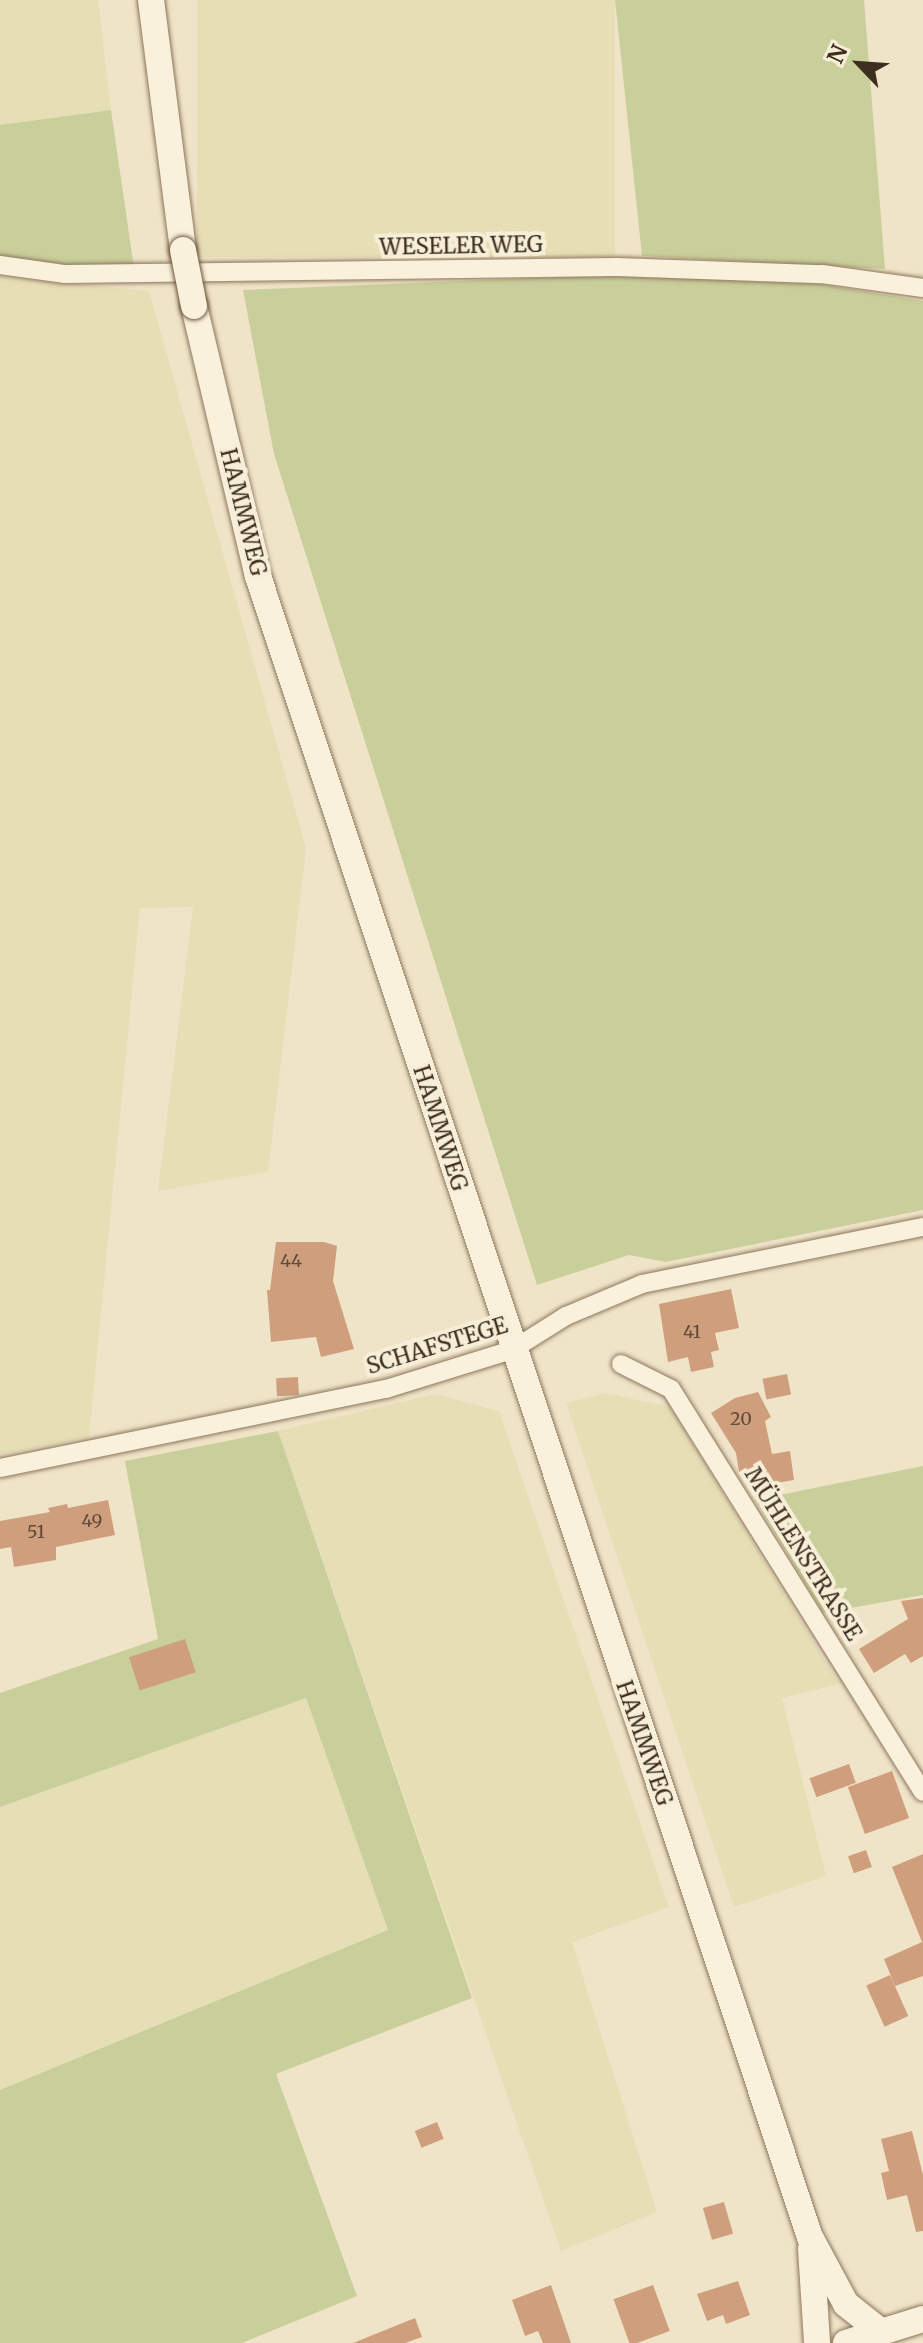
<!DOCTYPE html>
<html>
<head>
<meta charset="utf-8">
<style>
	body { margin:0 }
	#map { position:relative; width:923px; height:2343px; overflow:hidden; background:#f0e4c8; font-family:Merriweather,serif }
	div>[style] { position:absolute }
	.farmland>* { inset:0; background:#e6deb5; transform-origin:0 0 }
	.green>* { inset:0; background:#c9cf9b }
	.building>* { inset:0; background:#cf9f7d; transform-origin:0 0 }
	.roads { filter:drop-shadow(0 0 2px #8d765c) drop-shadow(0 0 2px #8d765c) }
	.minor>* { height:18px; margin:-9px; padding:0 9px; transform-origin:9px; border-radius:9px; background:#faf1dc }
	.secondary>* { height:26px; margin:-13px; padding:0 13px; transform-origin:13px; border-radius:13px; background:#faf1dc }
	.bridges { filter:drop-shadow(0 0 2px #6f573f) drop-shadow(0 0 2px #6f573f) }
	.secondary-bridge>* { height:26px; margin:-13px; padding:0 13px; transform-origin:13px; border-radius:13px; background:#faf1dc }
	span { translate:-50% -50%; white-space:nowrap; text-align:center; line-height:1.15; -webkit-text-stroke:8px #f7eed8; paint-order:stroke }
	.number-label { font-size:18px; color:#624a37 }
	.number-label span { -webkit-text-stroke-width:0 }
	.street-label { font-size:22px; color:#3d2e20 }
	.north { position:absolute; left:819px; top:24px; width:80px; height:80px; -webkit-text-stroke:6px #f7eed8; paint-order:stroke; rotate:295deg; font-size:22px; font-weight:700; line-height:32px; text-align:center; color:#3d2e20 }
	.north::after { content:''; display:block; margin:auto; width:28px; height:36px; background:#3d2e20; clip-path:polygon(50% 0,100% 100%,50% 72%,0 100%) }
</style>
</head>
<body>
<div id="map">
	<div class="farmland">
		<div style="clip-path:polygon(0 0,98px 0,111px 110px,0 125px)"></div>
		<div style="left:197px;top:0;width:418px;height:257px"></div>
		<div style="clip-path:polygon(0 277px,149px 291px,306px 848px,268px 1172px,158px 1191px,193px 907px,140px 908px,89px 1437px,0 1455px)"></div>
		<div style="clip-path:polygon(606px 1393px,670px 1407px,839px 1684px,782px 1698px,826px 1876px,734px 1907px,566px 1403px)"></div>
		<div style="clip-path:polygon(435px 1394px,499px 1411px,669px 1907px,572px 1942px,657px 2212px,561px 2251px,278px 1431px)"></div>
		<div style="clip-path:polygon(306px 1698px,388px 1930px,0 2090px,0 1807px)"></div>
	</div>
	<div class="green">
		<div style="clip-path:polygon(615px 0,864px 0,885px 269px,642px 256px)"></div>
		<div style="clip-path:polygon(111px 110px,134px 268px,67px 267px,0 259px,0 125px)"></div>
		<div style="clip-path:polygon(607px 275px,819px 284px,923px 301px,923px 1210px,666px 1262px,629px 1255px,537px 1285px,274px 454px,243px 290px)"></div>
		<div style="clip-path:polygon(278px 1431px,472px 1998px,276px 2074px,357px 2296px,242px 2343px,0 2343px,0 2090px,388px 1930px,306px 1698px,0 1807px,0 1693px,158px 1639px,125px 1461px)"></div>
		<div style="clip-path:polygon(923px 1466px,923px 1595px,823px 1613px,755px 1500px)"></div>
	</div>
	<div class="building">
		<div style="clip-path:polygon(276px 1242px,324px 1242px,337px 1246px,333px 1281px,354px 1349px,321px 1357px,316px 1337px,271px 1342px,267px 1290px,270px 1290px)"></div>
		<div style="clip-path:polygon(731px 1289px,739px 1328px,715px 1333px,719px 1350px,711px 1352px,714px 1367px,691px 1372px,688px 1357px,668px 1362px,659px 1304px)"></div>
		<div style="left:787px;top:1374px;width:21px;height:25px;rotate:79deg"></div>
		<div style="left:298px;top:1377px;width:18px;height:22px;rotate:87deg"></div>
		<div style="clip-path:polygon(758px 1392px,771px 1417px,765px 1421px,772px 1454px,790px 1451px,794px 1480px,753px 1487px,751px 1470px,739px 1472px,736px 1453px,711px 1413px,735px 1398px)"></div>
		<div style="clip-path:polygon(108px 1500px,115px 1535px,56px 1547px,56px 1560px,14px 1567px,11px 1547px,0 1549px,0 1521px,50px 1512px,48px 1508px,67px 1504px,68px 1508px)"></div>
		<div style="clip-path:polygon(923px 1598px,923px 1656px,911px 1663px,905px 1654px,874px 1673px,859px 1649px,908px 1619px,901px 1601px)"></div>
		<div style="left:185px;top:1639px;width:35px;height:59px;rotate:72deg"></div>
		<div style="left:849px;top:1764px;width:20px;height:42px;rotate:70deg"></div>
		<div style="left:892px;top:1771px;width:50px;height:47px;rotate:70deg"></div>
		<div style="left:866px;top:1850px;width:18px;height:19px;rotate:71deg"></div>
		<div style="clip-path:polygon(923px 1854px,923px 1976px,895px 1986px,884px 1959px,922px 1942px,892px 1867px)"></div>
		<div style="left:890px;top:1975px;width:45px;height:26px;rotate:66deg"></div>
		<div style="left:437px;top:2122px;width:18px;height:24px;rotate:68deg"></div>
		<div style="clip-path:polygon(912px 2131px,923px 2175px,923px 2231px,916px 2232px,907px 2195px,887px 2200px,881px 2173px,889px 2171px,881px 2139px)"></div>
		<div style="left:724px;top:2202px;width:33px;height:22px;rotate:74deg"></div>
		<div style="clip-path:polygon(738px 2281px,750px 2315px,726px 2324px,723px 2315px,707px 2321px,697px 2294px)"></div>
		<div style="clip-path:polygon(551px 2285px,571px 2343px,543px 2343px,538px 2331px,525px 2336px,512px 2300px)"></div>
		<div style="left:653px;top:2285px;width:49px;height:42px;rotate:70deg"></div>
		<div style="clip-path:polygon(415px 2318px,422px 2337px,405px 2343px,353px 2343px)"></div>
	</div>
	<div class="roads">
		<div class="minor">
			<div style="left:0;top:265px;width:66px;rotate:7.9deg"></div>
			<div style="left:65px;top:274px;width:552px;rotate:-0.73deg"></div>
			<div style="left:617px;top:267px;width:205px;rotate:2deg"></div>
			<div style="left:822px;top:274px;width:102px;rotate:7.9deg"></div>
			<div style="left:621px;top:1364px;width:56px;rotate:26.6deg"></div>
			<div style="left:671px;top:1389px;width:475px;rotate:58deg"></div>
			<div style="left:0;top:1468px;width:394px;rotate:-11.6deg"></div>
			<div style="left:386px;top:1389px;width:132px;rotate:-17.2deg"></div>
			<div style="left:512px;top:1350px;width:64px;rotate:-32.2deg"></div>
			<div style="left:566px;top:1316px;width:82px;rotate:-22.8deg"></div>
			<div style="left:642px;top:1284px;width:287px;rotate:-11.5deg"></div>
		</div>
		<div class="secondary">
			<div style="left:151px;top:0;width:252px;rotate:82.7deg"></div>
			<div style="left:194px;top:306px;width:277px;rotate:76.7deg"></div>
			<div style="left:258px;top:576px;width:1750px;rotate:71.62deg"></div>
			<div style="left:810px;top:2237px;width:76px;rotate:61.8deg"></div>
			<div style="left:846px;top:2304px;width:43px;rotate:38.5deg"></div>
			<div style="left:811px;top:2249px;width:94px;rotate:86.3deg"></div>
			<div style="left:846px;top:2343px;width:81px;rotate:-17.3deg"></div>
		</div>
	</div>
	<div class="bridges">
		<div class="secondary-bridge">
			<div style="left:183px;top:250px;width:57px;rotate:78.9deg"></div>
		</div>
	</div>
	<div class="number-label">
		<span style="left:291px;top:1261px">44</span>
		<span style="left:692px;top:1332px">41</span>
		<span style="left:741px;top:1419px">20</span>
		<span style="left:92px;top:1521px">49</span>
		<span style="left:36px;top:1532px">51</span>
	</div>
	<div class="street-label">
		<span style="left:461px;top:246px;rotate:-1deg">WESELER WEG</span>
		<span style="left:243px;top:512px;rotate:76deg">HAMMWEG</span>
		<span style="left:440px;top:1128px;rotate:72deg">HAMMWEG</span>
		<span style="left:437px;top:1346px;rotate:-17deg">SCHAFSTEGE</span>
		<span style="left:803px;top:1554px;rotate:58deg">MÜHLENSTRASSE</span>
		<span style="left:644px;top:1743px;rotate:71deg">HAMMWEG</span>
	</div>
	<div class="north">N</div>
</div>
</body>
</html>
